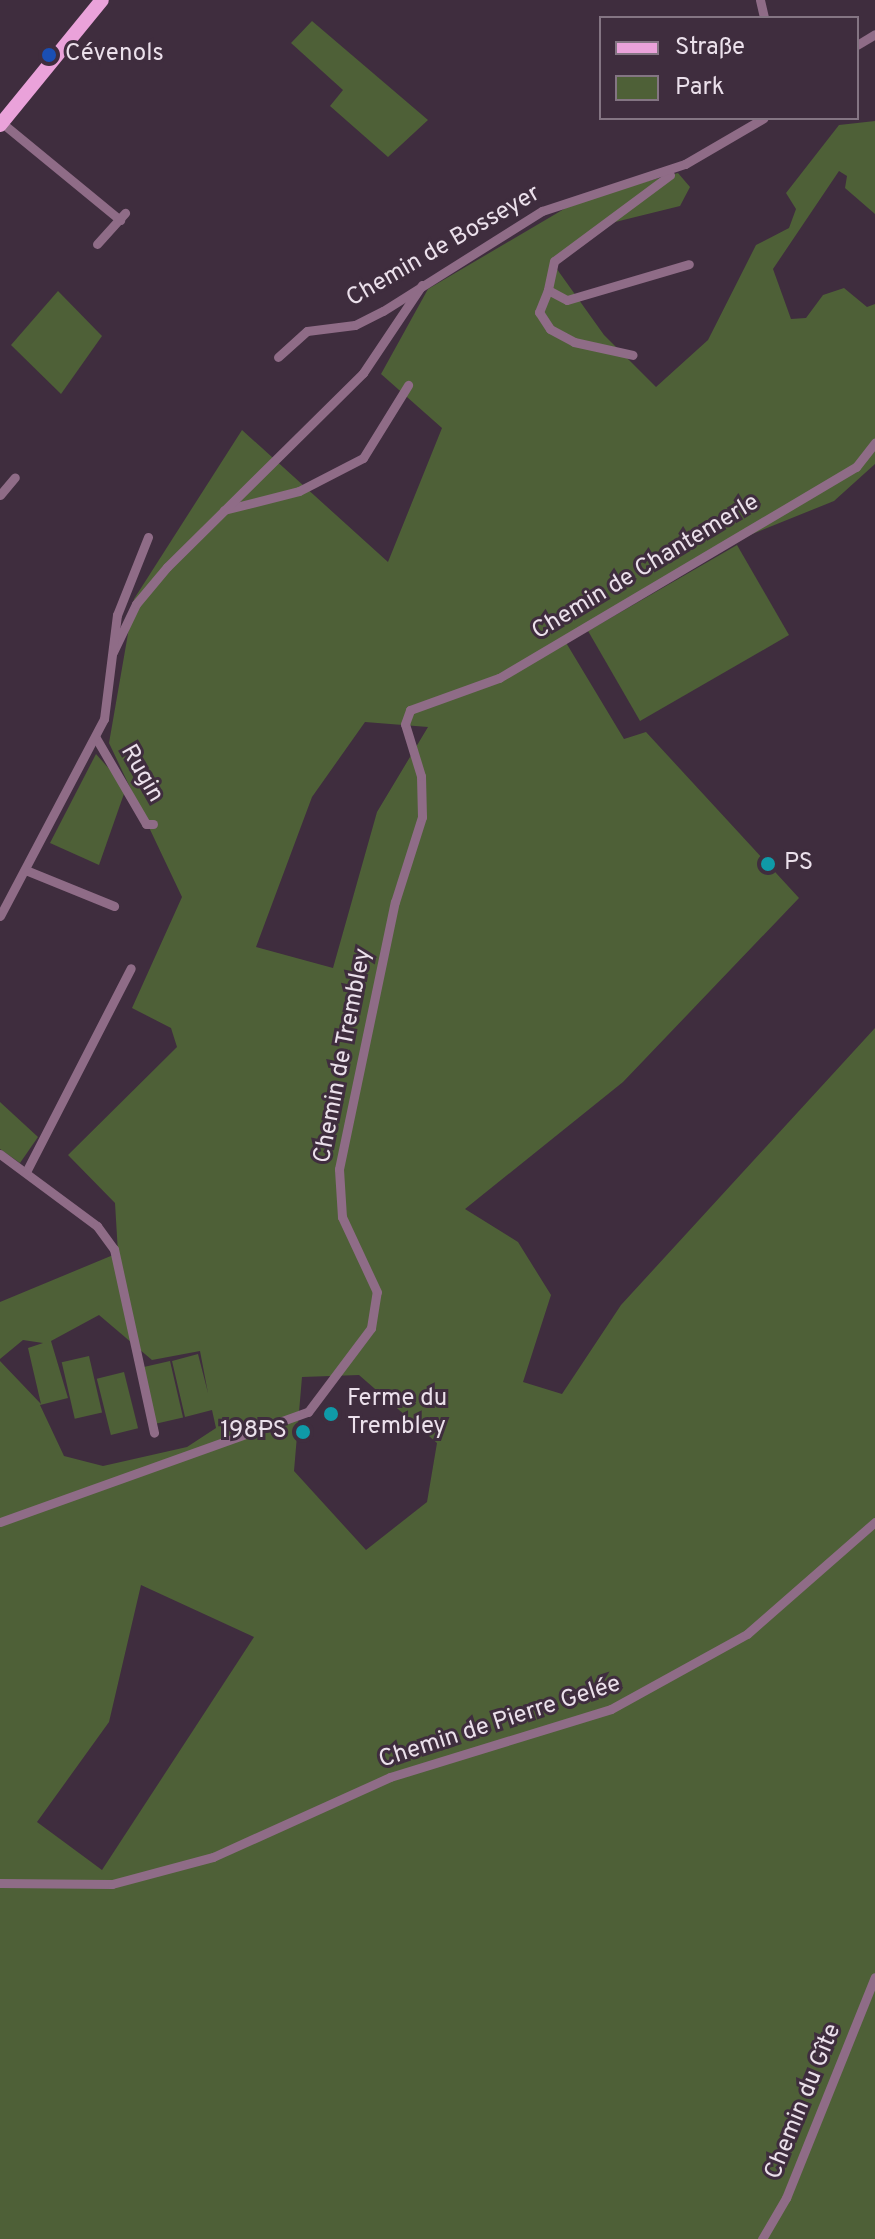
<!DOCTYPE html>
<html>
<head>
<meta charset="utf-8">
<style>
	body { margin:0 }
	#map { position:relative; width:875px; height:2239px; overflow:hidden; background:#3f2d3e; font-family:Overpass,sans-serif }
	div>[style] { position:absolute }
	.green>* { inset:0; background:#4e6037; transform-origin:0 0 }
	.minor>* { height:9px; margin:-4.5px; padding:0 4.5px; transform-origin:4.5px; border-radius:4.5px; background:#8f6c87 }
	.primary>* { height:14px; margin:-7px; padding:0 7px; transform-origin:7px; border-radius:7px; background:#eaa2da }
	.dots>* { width:22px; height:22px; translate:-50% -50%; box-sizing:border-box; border:4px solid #3f2d3e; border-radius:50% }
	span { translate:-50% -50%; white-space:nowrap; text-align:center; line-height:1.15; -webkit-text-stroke:6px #3f2d3e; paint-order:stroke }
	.poi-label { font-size:24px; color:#ebe0eb }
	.left { translate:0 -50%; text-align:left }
	.right { translate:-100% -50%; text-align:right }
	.street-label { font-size:24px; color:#ebe0eb }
	.legend { position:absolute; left:599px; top:16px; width:260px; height:104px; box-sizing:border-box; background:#3f2d3e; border:2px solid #847583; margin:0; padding:10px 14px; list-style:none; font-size:24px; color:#ebe0eb }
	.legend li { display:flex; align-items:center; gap:16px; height:40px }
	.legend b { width:40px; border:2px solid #847583 }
</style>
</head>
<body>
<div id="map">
	<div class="green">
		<div style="clip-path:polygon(312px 21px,428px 120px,388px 157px,330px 106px,343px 90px,291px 43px)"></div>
		<div style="clip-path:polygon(evenodd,875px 121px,875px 214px,845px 188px,847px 176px,839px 171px,773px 269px,791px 319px,806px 318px,823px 295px,844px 288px,867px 307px,875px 304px,875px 464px,834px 501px,735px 541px,565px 641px,624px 739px,646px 732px,799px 898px,623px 1082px,465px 1209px,518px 1242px,551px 1295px,523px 1382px,562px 1394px,621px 1305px,875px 1028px,875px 2239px,0 2239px,0 1361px,41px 1404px,28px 1348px,43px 1343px,23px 1340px,0 1359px,0 1302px,118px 1253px,115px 1203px,68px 1155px,177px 1047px,171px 1028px,132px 1008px,182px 897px,109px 743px,134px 599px,242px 430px,388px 562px,442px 428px,381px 374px,428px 289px,581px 199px,678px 173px,690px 187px,680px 206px,603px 225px,554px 265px,604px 335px,656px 387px,708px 340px,756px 245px,789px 228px,796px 209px,786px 193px,839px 125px,875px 121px,365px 722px,428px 727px,377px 812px,333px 968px,256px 947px,312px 797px,365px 722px,875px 121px,99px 1315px,152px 1360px,200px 1351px,208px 1393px,198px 1354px,172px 1361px,185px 1417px,212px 1410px,216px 1428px,187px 1447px,103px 1466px,64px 1456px,40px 1405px,68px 1398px,51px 1341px,99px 1315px,875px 121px,359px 1375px,437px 1443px,427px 1502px,366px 1550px,294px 1471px,302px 1377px,359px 1375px,875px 121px,141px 1585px,254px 1637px,102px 1870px,37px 1822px,109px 1722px,141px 1585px)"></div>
		<div style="clip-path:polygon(58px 291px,102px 336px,61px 394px,11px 345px)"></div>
		<div style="left:737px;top:545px;width:104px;height:172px;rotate:60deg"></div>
		<div style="clip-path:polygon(96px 754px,126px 788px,99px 865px,50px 843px)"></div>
		<div style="clip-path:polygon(0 1102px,38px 1137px,20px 1163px,0 1149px)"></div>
		<div style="left:89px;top:1356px;width:58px;height:28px;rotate:77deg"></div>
		<div style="left:170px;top:1361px;width:58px;height:28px;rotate:77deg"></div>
		<div style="left:124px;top:1372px;width:58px;height:28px;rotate:76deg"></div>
	</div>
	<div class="minor">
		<div style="left:760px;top:0;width:18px;rotate:77deg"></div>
		<div style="left:857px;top:45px;width:21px;rotate:-31deg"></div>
		<div style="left:2px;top:123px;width:153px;rotate:39.4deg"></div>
		<div style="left:670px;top:175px;width:144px;rotate:143.4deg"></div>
		<div style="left:554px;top:261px;width:30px;rotate:102deg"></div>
		<div style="left:548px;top:290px;width:21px;rotate:28deg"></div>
		<div style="left:567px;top:300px;width:127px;rotate:-16.4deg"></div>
		<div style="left:97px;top:244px;width:42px;rotate:-47.9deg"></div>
		<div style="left:548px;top:290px;width:24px;rotate:112deg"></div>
		<div style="left:539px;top:312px;width:20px;rotate:57deg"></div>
		<div style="left:550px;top:329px;width:27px;rotate:28deg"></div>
		<div style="left:574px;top:342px;width:60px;rotate:12.4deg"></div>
		<div style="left:278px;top:357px;width:39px;rotate:-42deg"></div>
		<div style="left:307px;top:331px;width:48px;rotate:-7.1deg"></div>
		<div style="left:355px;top:325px;width:31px;rotate:-27deg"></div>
		<div style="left:383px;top:311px;width:188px;rotate:-32.2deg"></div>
		<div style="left:542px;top:211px;width:151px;rotate:-18.2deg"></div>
		<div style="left:685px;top:164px;width:91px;rotate:-30.2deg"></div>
		<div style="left:0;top:495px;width:23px;rotate:-50deg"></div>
		<div style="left:224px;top:510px;width:77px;rotate:-14.2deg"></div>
		<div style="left:299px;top:491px;width:72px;rotate:-27.3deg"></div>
		<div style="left:363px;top:458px;width:86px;rotate:-58.3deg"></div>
		<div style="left:113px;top:652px;width:53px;rotate:-64.4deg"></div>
		<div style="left:136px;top:604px;width:48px;rotate:-50deg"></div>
		<div style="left:167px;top:567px;width:276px;rotate:-44.7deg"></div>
		<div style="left:363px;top:373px;width:106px;rotate:-56.2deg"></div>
		<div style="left:96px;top:738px;width:99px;rotate:59.8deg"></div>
		<div style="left:146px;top:824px;width:7px"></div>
		<div style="left:28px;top:871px;width:93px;rotate:22.1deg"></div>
		<div style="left:0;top:916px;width:223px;rotate:-62.2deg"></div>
		<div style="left:104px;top:719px;width:105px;rotate:-82.9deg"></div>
		<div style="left:117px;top:615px;width:84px;rotate:-68.3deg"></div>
		<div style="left:0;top:1154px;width:121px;rotate:36.6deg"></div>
		<div style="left:97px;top:1226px;width:29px;rotate:54deg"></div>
		<div style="left:114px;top:1249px;width:188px;rotate:77.7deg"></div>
		<div style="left:26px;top:1172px;width:229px;rotate:-62.8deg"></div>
		<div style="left:0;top:1522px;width:327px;rotate:-19.7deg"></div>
		<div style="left:308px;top:1412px;width:105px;rotate:-53.1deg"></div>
		<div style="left:371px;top:1328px;width:36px;rotate:-81deg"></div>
		<div style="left:377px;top:1292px;width:83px;rotate:-115deg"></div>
		<div style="left:342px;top:1217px;width:48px;rotate:-93.6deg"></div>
		<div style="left:339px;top:1169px;width:273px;rotate:-78.2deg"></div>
		<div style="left:395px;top:902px;width:89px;rotate:-72.4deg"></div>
		<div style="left:422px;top:817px;width:41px;rotate:-91.4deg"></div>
		<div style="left:421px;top:776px;width:54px;rotate:-107.1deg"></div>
		<div style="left:405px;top:724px;width:15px;rotate:-70deg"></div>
		<div style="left:410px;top:710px;width:95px;rotate:-19.8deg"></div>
		<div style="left:499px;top:678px;width:415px;rotate:-30.6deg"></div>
		<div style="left:856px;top:467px;width:31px;rotate:-52deg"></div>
		<div style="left:0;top:1883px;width:112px;rotate:0.5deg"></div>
		<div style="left:112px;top:1884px;width:105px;rotate:-15deg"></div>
		<div style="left:213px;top:1857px;width:194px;rotate:-24.3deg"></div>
		<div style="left:390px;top:1777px;width:231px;rotate:-17.1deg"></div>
		<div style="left:611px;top:1709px;width:155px;rotate:-28.9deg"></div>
		<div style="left:747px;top:1634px;width:170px;rotate:-41.2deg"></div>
		<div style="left:762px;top:2239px;width:48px;rotate:-59.7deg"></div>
		<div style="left:786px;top:2198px;width:238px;rotate:-68.1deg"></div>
	</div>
	<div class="primary">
		<div style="left:0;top:125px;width:161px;rotate:-50.8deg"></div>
	</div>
	<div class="dots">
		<div style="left:49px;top:55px;background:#1a4fb4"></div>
		<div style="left:768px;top:864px;background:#0f9aa8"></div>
		<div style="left:331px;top:1414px;background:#0f9aa8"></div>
		<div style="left:303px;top:1432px;background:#0f9aa8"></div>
	</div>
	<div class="poi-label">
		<span class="left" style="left:65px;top:55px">Cévenols</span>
		<span class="left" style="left:784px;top:864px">PS</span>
		<span class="left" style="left:347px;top:1414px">Ferme du<br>Trembley</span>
		<span class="right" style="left:287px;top:1432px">198·PS</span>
	</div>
	<div class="street-label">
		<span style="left:444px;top:247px;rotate:-30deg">Chemin de Bosseyer</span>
		<span style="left:646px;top:568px;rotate:-31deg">Chemin de Chantemerle</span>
		<span style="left:141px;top:774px;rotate:60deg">Rugin</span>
		<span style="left:344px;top:1056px;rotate:-79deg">Chemin de Trembley</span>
		<span style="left:500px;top:1723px;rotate:-18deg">Chemin de Pierre Gelée</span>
		<span style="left:804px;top:2102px;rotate:-68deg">Chemin du Gîte</span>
	</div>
	<ul class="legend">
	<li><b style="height:10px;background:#eaa2da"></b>Straße</li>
	<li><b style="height:22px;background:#4e6037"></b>Park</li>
	</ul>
</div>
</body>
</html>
